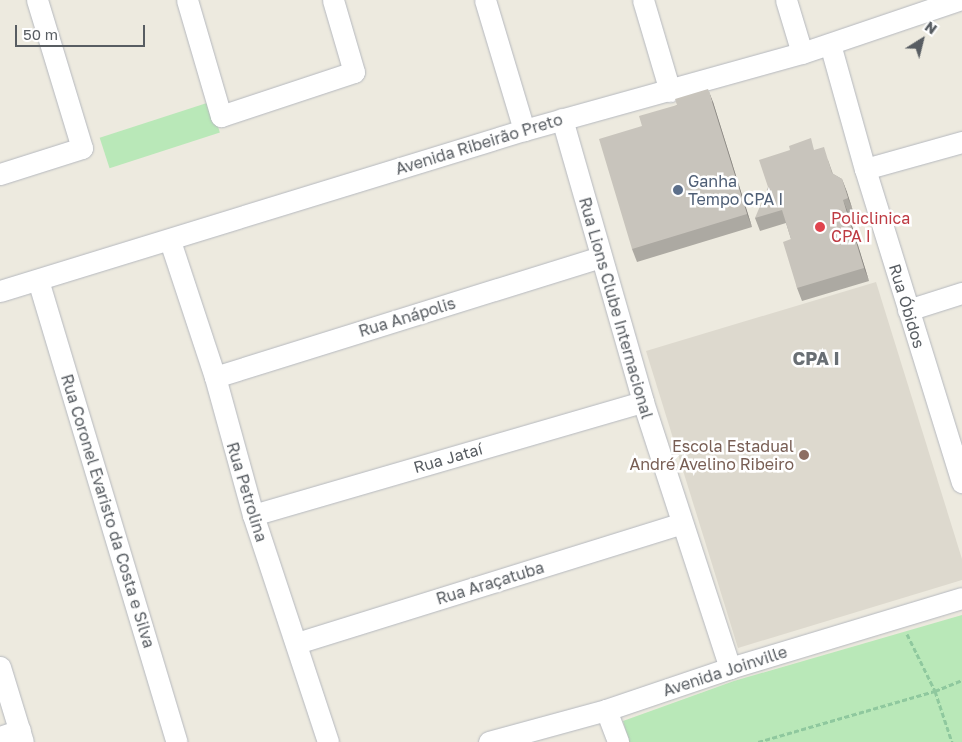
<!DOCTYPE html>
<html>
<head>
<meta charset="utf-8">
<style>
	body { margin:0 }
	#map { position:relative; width:962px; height:742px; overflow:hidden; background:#edeadf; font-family:"Golos Text",sans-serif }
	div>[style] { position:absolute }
	.education>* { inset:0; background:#ddd9ce }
	.green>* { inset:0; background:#b9e8b8; transform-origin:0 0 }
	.path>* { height:3px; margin-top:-1.5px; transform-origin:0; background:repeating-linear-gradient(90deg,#8fc89e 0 5px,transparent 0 7.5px) }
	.roads { filter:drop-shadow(0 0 1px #b5b8be) drop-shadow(0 0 1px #b5b8be) }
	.minor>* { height:21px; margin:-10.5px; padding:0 10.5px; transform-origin:10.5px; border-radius:10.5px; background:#fff }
	.wall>* { inset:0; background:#aca9a2 }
	.shaded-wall>* { inset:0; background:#8c8984 }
	.building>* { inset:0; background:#c8c4bc }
	.dots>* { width:14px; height:14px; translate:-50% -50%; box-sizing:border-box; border:2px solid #fff; border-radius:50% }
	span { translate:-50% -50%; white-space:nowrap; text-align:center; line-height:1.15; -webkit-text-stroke:5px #fff; paint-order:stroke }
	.street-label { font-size:16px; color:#585d62 }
	.service-label { font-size:16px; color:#4e5e75 }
	.left { translate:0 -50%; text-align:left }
	.health-label { font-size:16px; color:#be3a42 }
	.education-label { font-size:16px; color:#785e54 }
	.right { translate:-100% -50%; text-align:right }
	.neighbourhood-label { font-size:18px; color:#696f74; font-weight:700 }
	.north { position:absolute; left:897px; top:15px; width:50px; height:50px; -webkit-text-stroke:4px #fff; paint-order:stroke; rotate:36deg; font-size:14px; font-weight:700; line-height:20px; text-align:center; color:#585d62 }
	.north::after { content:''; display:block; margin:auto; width:18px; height:22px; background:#585d62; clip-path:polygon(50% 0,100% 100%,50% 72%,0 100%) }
	.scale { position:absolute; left:15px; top:25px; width:130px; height:22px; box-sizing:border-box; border:2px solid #585d62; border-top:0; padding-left:6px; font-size:15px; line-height:18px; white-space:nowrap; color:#585d62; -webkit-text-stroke:4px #fff; paint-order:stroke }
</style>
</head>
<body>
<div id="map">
	<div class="education">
		<div style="clip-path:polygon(876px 282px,962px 559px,962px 580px,738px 648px,646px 351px)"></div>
	</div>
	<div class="green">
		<div style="left:210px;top:102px;width:32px;height:116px;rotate:72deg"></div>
		<div style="clip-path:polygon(962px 615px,962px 742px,629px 742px,623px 721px,734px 681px)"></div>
	</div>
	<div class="path">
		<div style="left:907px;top:634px;width:64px;rotate:63.8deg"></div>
		<div style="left:935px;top:691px;width:54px;rotate:71.6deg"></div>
		<div style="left:758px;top:742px;width:184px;rotate:-16.1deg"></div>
		<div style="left:935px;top:691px;width:29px;rotate:-22deg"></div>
	</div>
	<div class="roads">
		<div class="minor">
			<div style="left:187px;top:0;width:121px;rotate:73.7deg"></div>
			<div style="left:221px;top:116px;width:140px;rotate:-18.3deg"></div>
			<div style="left:354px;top:72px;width:75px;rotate:-106.3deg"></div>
			<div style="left:485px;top:0;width:136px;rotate:73.3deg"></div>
			<div style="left:643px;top:0;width:95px;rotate:73.5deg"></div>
			<div style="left:786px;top:0;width:55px;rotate:73.2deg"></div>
			<div style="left:830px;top:44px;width:130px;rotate:74.4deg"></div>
			<div style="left:865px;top:169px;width:328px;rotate:72.8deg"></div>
			<div style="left:562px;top:119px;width:294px;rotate:74deg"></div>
			<div style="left:643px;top:402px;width:280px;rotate:71.9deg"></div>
			<div style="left:865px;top:169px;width:101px;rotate:-15.6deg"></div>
			<div style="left:0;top:174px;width:86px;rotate:-17.6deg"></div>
			<div style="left:82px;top:148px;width:155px;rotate:-106.9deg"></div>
			<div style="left:170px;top:241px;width:143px;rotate:71.7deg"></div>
			<div style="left:215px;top:377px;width:143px;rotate:74.6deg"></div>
			<div style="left:253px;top:515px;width:239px;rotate:71.7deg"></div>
			<div style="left:38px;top:280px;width:482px;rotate:73.3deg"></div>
			<div style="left:0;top:291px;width:548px;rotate:-17.08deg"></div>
			<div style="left:524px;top:130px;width:288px;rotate:-15.5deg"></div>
			<div style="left:802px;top:53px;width:166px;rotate:-18.7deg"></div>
			<div style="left:908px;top:310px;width:57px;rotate:-17.5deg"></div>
			<div style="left:215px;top:377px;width:403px;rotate:-17.3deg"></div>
			<div style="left:253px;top:515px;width:406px;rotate:-16.2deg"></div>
			<div style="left:297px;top:643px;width:403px;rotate:-17.3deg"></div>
			<div style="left:0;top:667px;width:78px;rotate:73deg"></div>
			<div style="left:606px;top:710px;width:34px;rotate:69deg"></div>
			<div style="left:0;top:737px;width:21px;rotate:-19deg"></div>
			<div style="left:489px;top:742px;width:121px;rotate:-15.3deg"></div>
			<div style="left:606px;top:710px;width:131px;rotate:-18.7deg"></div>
			<div style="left:730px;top:668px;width:242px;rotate:-16.8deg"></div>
		</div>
	</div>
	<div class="wall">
		<div style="clip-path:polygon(713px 102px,752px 227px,637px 262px,632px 249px,642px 126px,677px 105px)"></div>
		<div style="clip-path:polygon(815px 150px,828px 160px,833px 174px,842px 179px,853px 211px,848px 213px,869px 281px,802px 301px,797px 288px,791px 239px,786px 223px,760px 231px,755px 218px)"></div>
	</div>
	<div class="shaded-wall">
		<div style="clip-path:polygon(708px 89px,713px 102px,752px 227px,747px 214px)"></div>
		<div style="clip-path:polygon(842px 179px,847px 192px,853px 211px,848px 198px)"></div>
		<div style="clip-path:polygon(843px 200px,848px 213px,869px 281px,864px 268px)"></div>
	</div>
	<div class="building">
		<div style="clip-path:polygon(708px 89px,747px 214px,632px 249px,599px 139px,642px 126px,639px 116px,677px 105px,675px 99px)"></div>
		<div style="clip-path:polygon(811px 138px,814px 150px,824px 147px,832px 173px,842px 179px,848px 198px,843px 200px,864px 268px,797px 288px,783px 242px,791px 239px,782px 210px,755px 218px,768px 187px,759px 160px,790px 150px,789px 146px)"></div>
	</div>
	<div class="dots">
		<div style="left:678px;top:190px;background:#5c6f8a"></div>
		<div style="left:820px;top:227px;background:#e0444e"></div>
		<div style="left:804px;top:455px;background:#8d6e63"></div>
	</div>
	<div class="street-label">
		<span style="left:479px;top:144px;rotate:-17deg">Avenida Ribeirão Preto</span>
		<span style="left:907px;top:306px;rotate:73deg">Rua Óbidos</span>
		<span style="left:616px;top:308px;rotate:74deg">Rua Lions Clube Internacional</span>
		<span style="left:407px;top:317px;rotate:-17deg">Rua Anápolis</span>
		<span style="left:448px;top:458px;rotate:-16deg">Rua Jataí</span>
		<span style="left:247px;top:492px;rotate:73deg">Rua Petrolina</span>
		<span style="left:108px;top:511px;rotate:73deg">Rua Coronel Evaristo da Costa e Silva</span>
		<span style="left:490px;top:583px;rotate:-17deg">Rua Araçatuba</span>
		<span style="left:725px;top:671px;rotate:-18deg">Avenida Joinville</span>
	</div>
	<div class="service-label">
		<span class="left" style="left:688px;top:190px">Ganha<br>Tempo CPA I</span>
	</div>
	<div class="health-label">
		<span class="left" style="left:831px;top:227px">Policlinica<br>CPA I</span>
	</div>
	<div class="education-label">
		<span class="right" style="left:794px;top:455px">Escola Estadual<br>André Avelino Ribeiro</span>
	</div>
	<div class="neighbourhood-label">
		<span style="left:816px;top:358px">CPA I</span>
	</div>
	<div class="north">N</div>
	<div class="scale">50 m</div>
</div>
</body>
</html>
